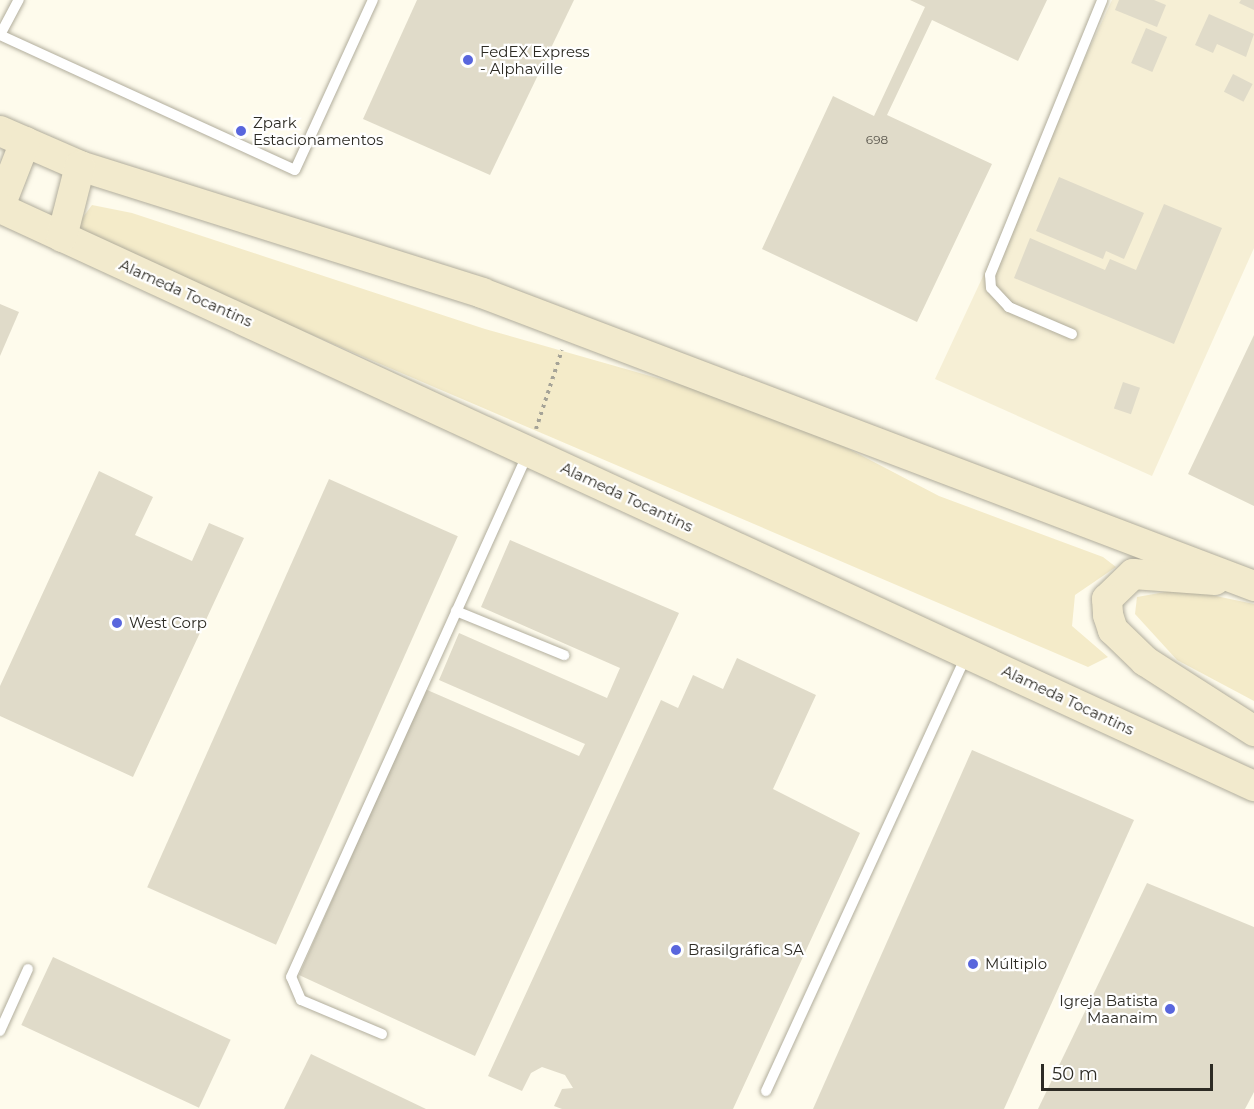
<!DOCTYPE html>
<html>
<head>
<meta charset="utf-8">
<style>
	body { margin:0 }
	#map { position:relative; width:1254px; height:1109px; overflow:hidden; background:#fefbec; font-family:Montserrat,sans-serif }
	div>[style] { position:absolute }
	.built>* { inset:0; background:#f6efd5 }
	.green>* { inset:0; background:#f4ebc9 }
	.building>* { inset:0; background:#e0dbc9; transform-origin:0 0 }
	.path>* { height:4px; margin-top:-2px; transform-origin:0; background:repeating-linear-gradient(90deg,#a5a397 0 3px,transparent 0 7.5px) }
	.roads { filter:drop-shadow(0 0 2px #b1ad9c) drop-shadow(0 0 2px #b1ad9c) }
	.service>* { height:10px; margin:-5px; padding:0 5px; transform-origin:5px; border-radius:5px; background:#fff }
	.secondary>* { height:30px; margin:-15px; padding:0 15px; transform-origin:15px; border-radius:15px; background:#f2eacd }
	.dots>* { width:16px; height:16px; translate:-50% -50%; box-sizing:border-box; border:3px solid #fff; border-radius:50% }
	span { translate:-50% -50%; white-space:nowrap; text-align:center; line-height:1.15; -webkit-text-stroke:4.5px #fff; paint-order:stroke }
	.number-label { font-size:12px; color:#5a574d }
	.number-label span { -webkit-text-stroke-width:0 }
	.poi-label { font-size:15px; color:#2d2b24 }
	.left { translate:0 -50%; text-align:left }
	.right { translate:-100% -50%; text-align:right }
	.street-label { font-size:15px; color:#2d2b24 }
	.scale { position:absolute; left:1041px; top:1064px; width:172px; height:27px; box-sizing:border-box; border:3px solid #2d2b24; border-top:0; padding-left:8px; font-size:18px; line-height:21px; white-space:nowrap; color:#2d2b24; -webkit-text-stroke:4px #fff; paint-order:stroke }
</style>
</head>
<body>
<div id="map">
	<div class="built">
		<div style="clip-path:polygon(1112px 0,1254px 0,1254px 248px,1152px 476px,935px 379px)"></div>
	</div>
	<div class="green">
		<div style="clip-path:polygon(92px 205px,132px 213px,485px 329px,717px 395px,826px 437px,939px 496px,1103px 557px,1116px 567px,1075px 595px,1072px 626px,1108px 657px,1088px 667px,72px 232px)"></div>
		<div style="clip-path:polygon(1182px 589px,1254px 604px,1254px 701px,1177px 660px,1135px 614px,1137px 597px)"></div>
	</div>
	<div class="building">
		<div style="clip-path:polygon(417px 0,574px 0,490px 175px,363px 119px)"></div>
		<div style="clip-path:polygon(910px 0,1047px 0,1018px 61px,932px 20px,887px 115px,992px 164px,917px 322px,762px 249px,833px 96px,874px 116px,925px 7px)"></div>
		<div style="clip-path:polygon(1119px 0,1154px 0,1166px 5px,1157px 27px,1115px 10px)"></div>
		<div style="clip-path:polygon(1241px 0,1254px 0,1254px 10px,1239px 3px)"></div>
		<div style="clip-path:polygon(1209px 14px,1254px 34px,1246px 57px,1217px 44px,1213px 53px,1195px 45px)"></div>
		<div style="left:1146px;top:28px;width:23px;height:38px;rotate:23deg"></div>
		<div style="left:1233px;top:74px;width:22px;height:20px;rotate:27deg"></div>
		<div style="clip-path:polygon(1059px 177px,1144px 213px,1124px 259px,1106px 251px,1103px 259px,1036px 231px)"></div>
		<div style="clip-path:polygon(1164px 204px,1222px 228px,1174px 344px,1014px 278px,1030px 238px,1105px 270px,1110px 259px,1136px 270px)"></div>
		<div style="clip-path:polygon(0 304px,19px 312px,0 356px)"></div>
		<div style="clip-path:polygon(1254px 335px,1254px 506px,1188px 474px)"></div>
		<div style="left:1123px;top:382px;width:18px;height:28px;rotate:19deg"></div>
		<div style="clip-path:polygon(99px 471px,153px 497px,135px 535px,192px 561px,209px 523px,244px 538px,133px 777px,0 716px,0 686px)"></div>
		<div style="left:329px;top:479px;width:141px;height:447px;rotate:24deg"></div>
		<div style="clip-path:polygon(510px 540px,679px 613px,475px 1056px,299px 975px,425px 689px,579px 756px,585px 744px,439px 680px,459px 633px,607px 698px,620px 668px,481px 607px)"></div>
		<div style="clip-path:polygon(737px 658px,816px 695px,773px 789px,860px 833px,733px 1109px,562px 1109px,554px 1106px,562px 1089px,573px 1088px,565px 1075px,542px 1067px,531px 1073px,522px 1091px,488px 1076px,661px 700px,678px 708px,693px 675px,723px 689px)"></div>
		<div style="clip-path:polygon(972px 750px,1134px 820px,1004px 1109px,813px 1109px)"></div>
		<div style="clip-path:polygon(1147px 883px,1254px 927px,1254px 1092px,1245px 1109px,1038px 1109px)"></div>
		<div style="left:53px;top:957px;width:196px;height:75px;rotate:25deg"></div>
		<div style="clip-path:polygon(311px 1054px,426px 1109px,284px 1109px)"></div>
	</div>
	<div class="path">
		<div style="left:536px;top:429px;width:83px;rotate:-71.8deg"></div>
	</div>
	<div class="roads">
		<div class="service">
			<div style="left:0;top:35px;width:324px;rotate:24.6deg"></div>
			<div style="left:295px;top:170px;width:187px;rotate:-65.4deg"></div>
			<div style="left:0;top:35px;width:40px;rotate:-62deg"></div>
			<div style="left:1072px;top:334px;width:69px;rotate:-156.8deg"></div>
			<div style="left:1009px;top:307px;width:26px;rotate:-133deg"></div>
			<div style="left:991px;top:288px;width:13px;rotate:-94deg"></div>
			<div style="left:990px;top:275px;width:297px;rotate:-67.8deg"></div>
			<div style="left:456px;top:611px;width:117px;rotate:22.2deg"></div>
			<div style="left:0;top:1031px;width:68px;rotate:-65.7deg"></div>
			<div style="left:382px;top:1034px;width:88px;rotate:-157.2deg"></div>
			<div style="left:301px;top:1000px;width:25px;rotate:-113deg"></div>
			<div style="left:291px;top:977px;width:575px;rotate:-65.66deg"></div>
			<div style="left:766px;top:1091px;width:479px;rotate:-65.3deg"></div>
		</div>
		<div class="secondary">
			<div style="left:0;top:131px;width:87px;rotate:23.6deg"></div>
			<div style="left:80px;top:166px;width:422px;rotate:17.5deg"></div>
			<div style="left:482px;top:293px;width:826px;rotate:20.78deg"></div>
			<div style="left:0;top:206px;width:69px;rotate:-68.7deg"></div>
			<div style="left:0;top:208px;width:1381px;rotate:24.75deg"></div>
			<div style="left:62px;top:237px;width:73px;rotate:-75.8deg"></div>
			<div style="left:1215px;top:580px;width:82px;rotate:-175.8deg"></div>
			<div style="left:1133px;top:574px;width:36px;rotate:136deg"></div>
			<div style="left:1107px;top:599px;width:16px;rotate:86deg"></div>
			<div style="left:1108px;top:615px;width:16px;rotate:72deg"></div>
			<div style="left:1113px;top:630px;width:45px;rotate:44.1deg"></div>
			<div style="left:1145px;top:661px;width:130px;rotate:32.7deg"></div>
		</div>
	</div>
	<div class="dots">
		<div style="left:468px;top:60px;background:#5966dd"></div>
		<div style="left:241px;top:131px;background:#5966dd"></div>
		<div style="left:117px;top:623px;background:#5966dd"></div>
		<div style="left:676px;top:950px;background:#5966dd"></div>
		<div style="left:973px;top:964px;background:#5966dd"></div>
		<div style="left:1170px;top:1009px;background:#5966dd"></div>
	</div>
	<div class="number-label">
		<span style="left:877px;top:140px">698</span>
	</div>
	<div class="poi-label">
		<span class="left" style="left:480px;top:60px">FedEX Express<br>- Alphaville</span>
		<span class="left" style="left:253px;top:131px">Zpark<br>Estacionamentos</span>
		<span class="left" style="left:129px;top:623px">West Corp</span>
		<span class="left" style="left:688px;top:950px">Brasilgráfica SA</span>
		<span class="left" style="left:985px;top:964px">Múltiplo</span>
		<span class="right" style="left:1158px;top:1009px">Igreja Batista<br>Maanaim</span>
	</div>
	<div class="street-label">
		<span style="left:186px;top:293px;rotate:24deg">Alameda Tocantins</span>
		<span style="left:627px;top:497px;rotate:25deg">Alameda Tocantins</span>
		<span style="left:1068px;top:700px;rotate:25deg">Alameda Tocantins</span>
	</div>
	<div class="scale">50 m</div>
</div>
</body>
</html>
